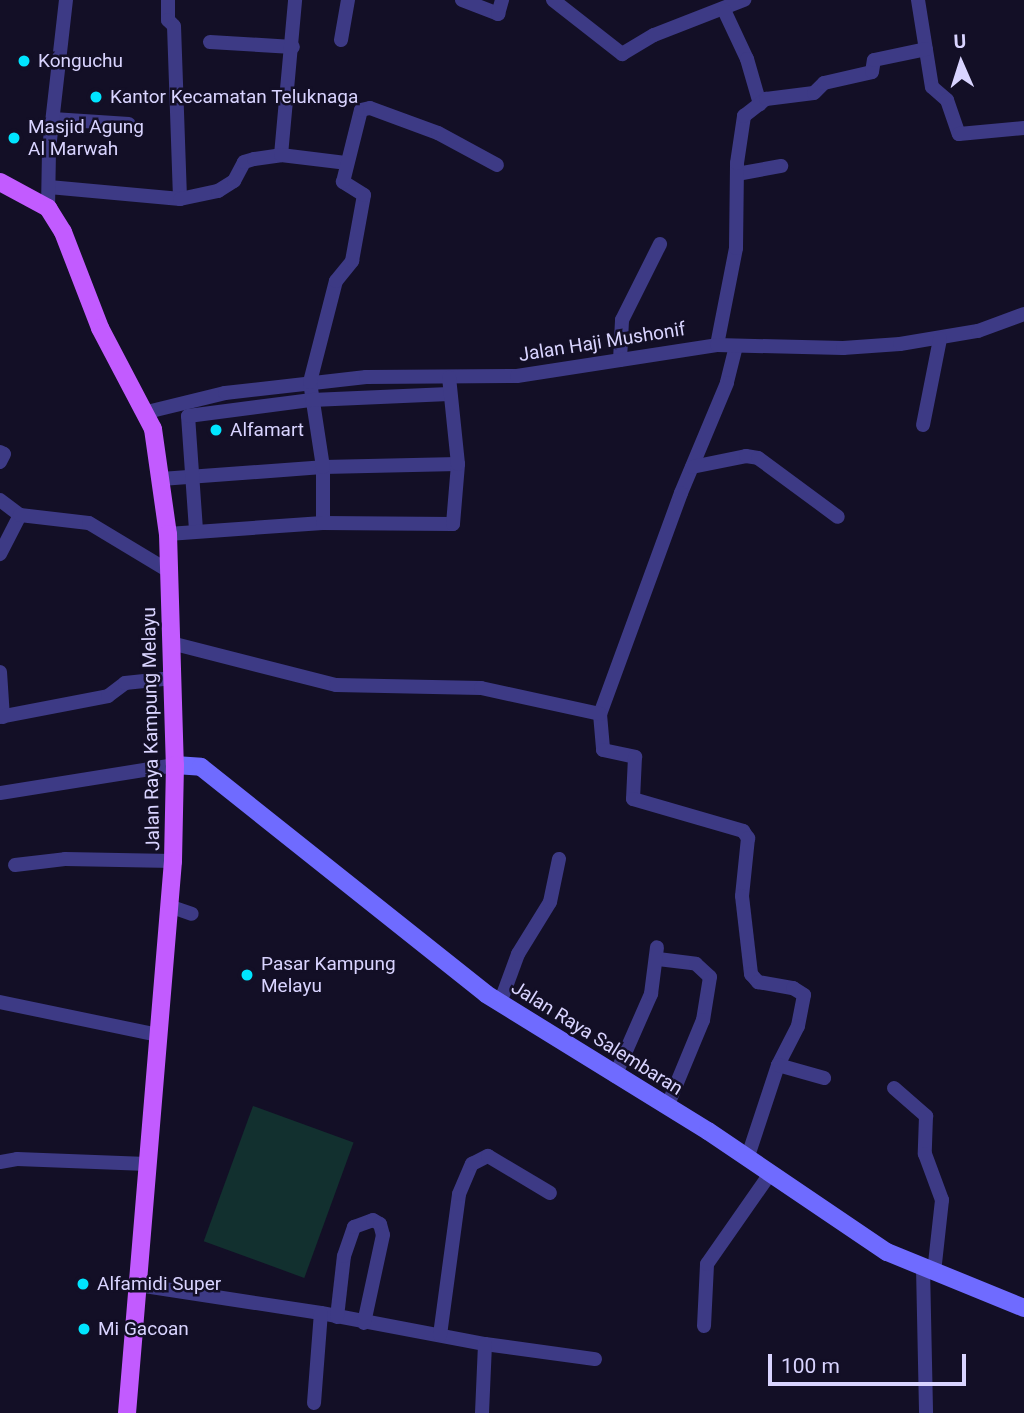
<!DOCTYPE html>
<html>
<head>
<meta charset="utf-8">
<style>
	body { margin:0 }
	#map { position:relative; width:1024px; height:1413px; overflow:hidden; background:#130f26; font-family:Roboto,sans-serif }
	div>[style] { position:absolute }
	.green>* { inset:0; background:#12302f; transform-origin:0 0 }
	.street>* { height:14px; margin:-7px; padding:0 7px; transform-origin:7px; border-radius:7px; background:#3d3a85 }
	.secondary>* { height:18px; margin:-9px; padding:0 9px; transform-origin:9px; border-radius:9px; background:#6f6bff }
	.primary>* { height:18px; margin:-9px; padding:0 9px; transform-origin:9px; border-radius:9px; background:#c25bff }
	.dots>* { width:19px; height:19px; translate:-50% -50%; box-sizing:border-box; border:4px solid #130f26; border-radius:50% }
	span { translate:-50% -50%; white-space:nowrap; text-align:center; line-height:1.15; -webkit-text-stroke:5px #130f26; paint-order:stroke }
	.poi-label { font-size:19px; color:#d9d4ff }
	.left { translate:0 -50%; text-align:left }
	.street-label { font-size:19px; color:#d9d4ff }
	.north { position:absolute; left:926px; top:28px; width:70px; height:70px; -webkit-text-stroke:5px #130f26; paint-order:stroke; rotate:357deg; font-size:19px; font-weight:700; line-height:28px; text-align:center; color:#d9d4ff }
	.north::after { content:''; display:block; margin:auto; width:24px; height:32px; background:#d9d4ff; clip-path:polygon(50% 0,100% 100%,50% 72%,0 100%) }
	.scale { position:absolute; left:768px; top:1354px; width:198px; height:32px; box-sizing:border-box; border:4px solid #d9d4ff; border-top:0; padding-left:9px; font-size:21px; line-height:24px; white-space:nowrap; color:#d9d4ff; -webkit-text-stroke:5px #130f26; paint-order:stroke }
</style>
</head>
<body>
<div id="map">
	<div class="green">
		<div style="left:253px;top:1106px;width:107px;height:144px;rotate:20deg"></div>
	</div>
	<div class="street">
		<div style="left:168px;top:0;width:20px;rotate:90deg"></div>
		<div style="left:168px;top:20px;width:8px;rotate:45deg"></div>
		<div style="left:174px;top:26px;width:173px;rotate:88deg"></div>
		<div style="left:462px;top:0;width:39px;rotate:21deg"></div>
		<div style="left:498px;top:14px;width:15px;rotate:-74deg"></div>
		<div style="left:553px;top:0;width:88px;rotate:38deg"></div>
		<div style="left:622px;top:54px;width:37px;rotate:-31deg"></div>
		<div style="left:654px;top:35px;width:97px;rotate:-21.3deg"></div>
		<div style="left:918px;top:0;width:88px;rotate:80.9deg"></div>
		<div style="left:932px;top:87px;width:20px;rotate:41deg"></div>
		<div style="left:947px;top:100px;width:36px;rotate:71deg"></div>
		<div style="left:959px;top:134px;width:65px;rotate:-5.3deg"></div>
		<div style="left:724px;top:10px;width:54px;rotate:64.9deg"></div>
		<div style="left:747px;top:59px;width:47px;rotate:73.9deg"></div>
		<div style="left:341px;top:40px;width:41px;rotate:-80.1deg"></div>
		<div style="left:210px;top:42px;width:83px;rotate:3.4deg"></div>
		<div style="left:53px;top:119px;width:76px;rotate:3.8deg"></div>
		<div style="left:281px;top:155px;width:156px;rotate:-84.8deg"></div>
		<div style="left:737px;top:174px;width:45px;rotate:-10.3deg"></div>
		<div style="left:49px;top:187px;width:132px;rotate:5.2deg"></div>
		<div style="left:180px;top:199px;width:39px;rotate:-12deg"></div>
		<div style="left:218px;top:191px;width:19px;rotate:-32deg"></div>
		<div style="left:234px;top:181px;width:21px;rotate:-62deg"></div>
		<div style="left:244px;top:162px;width:10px;rotate:-17deg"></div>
		<div style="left:254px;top:159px;width:27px;rotate:-8deg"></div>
		<div style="left:281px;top:155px;width:65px;rotate:7deg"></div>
		<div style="left:48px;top:208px;width:59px;rotate:-89deg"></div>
		<div style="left:49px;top:149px;width:150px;rotate:-83.5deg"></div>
		<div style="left:717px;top:345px;width:99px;rotate:-78.9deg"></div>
		<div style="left:736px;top:248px;width:85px;rotate:-89.3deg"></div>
		<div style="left:737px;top:163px;width:48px;rotate:-81.5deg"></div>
		<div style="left:744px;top:116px;width:28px;rotate:-38deg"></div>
		<div style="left:766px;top:99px;width:48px;rotate:-7.1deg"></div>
		<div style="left:814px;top:93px;width:14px;rotate:-45deg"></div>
		<div style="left:824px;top:83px;width:49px;rotate:-12.9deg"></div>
		<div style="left:872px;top:72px;width:12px;rotate:-81deg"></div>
		<div style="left:874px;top:60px;width:53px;rotate:-11.9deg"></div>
		<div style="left:736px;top:346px;width:38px;rotate:104deg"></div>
		<div style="left:727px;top:383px;width:119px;rotate:112.7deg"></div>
		<div style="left:681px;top:493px;width:235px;rotate:110.1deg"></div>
		<div style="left:600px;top:714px;width:36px;rotate:85deg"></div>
		<div style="left:603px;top:750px;width:33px;rotate:12deg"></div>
		<div style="left:635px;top:757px;width:42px;rotate:92.7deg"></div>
		<div style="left:633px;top:799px;width:115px;rotate:16.2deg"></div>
		<div style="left:743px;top:831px;width:9px;rotate:54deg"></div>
		<div style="left:748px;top:838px;width:58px;rotate:95.9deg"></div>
		<div style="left:742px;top:896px;width:79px;rotate:83.4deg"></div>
		<div style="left:751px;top:974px;width:11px;rotate:49deg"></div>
		<div style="left:758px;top:982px;width:36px;rotate:10deg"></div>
		<div style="left:793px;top:988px;width:13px;rotate:32deg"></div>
		<div style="left:804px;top:995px;width:32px;rotate:101deg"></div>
		<div style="left:798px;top:1026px;width:44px;rotate:117.1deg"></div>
		<div style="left:620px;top:360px;width:40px;rotate:-87.1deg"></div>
		<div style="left:622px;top:320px;width:85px;rotate:-63.4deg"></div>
		<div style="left:143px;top:413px;width:84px;rotate:-13.7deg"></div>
		<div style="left:225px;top:393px;width:142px;rotate:-6.5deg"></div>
		<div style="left:366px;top:377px;width:151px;rotate:-0.4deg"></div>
		<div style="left:517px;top:376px;width:202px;rotate:-8.8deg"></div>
		<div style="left:717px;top:345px;width:126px;rotate:1.4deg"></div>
		<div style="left:843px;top:348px;width:57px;rotate:-4deg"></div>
		<div style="left:900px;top:344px;width:79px;rotate:-9.5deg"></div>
		<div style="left:978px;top:331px;width:49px;rotate:-20.3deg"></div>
		<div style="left:923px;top:425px;width:88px;rotate:-78.8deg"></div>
		<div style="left:0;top:452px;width:4px;rotate:27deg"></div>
		<div style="left:4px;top:454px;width:9px;rotate:117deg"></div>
		<div style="left:692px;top:467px;width:55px;rotate:-11.5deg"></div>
		<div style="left:746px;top:456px;width:12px;rotate:9deg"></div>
		<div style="left:758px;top:458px;width:99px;rotate:36.4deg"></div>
		<div style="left:161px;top:479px;width:162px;rotate:-4.2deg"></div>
		<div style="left:323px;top:467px;width:135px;rotate:-1.3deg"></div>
		<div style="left:0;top:500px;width:25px;rotate:37deg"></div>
		<div style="left:20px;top:515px;width:44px;rotate:117.1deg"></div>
		<div style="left:20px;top:515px;width:69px;rotate:6.6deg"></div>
		<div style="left:89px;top:523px;width:93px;rotate:31deg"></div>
		<div style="left:323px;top:523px;width:56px;rotate:-90deg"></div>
		<div style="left:323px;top:467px;width:86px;rotate:-98.7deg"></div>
		<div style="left:310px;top:382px;width:104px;rotate:-75.6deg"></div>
		<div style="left:336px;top:281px;width:26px;rotate:-51deg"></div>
		<div style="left:352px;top:261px;width:67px;rotate:-79.7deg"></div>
		<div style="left:364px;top:195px;width:25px;rotate:-148deg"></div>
		<div style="left:343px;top:182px;width:74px;rotate:-76deg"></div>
		<div style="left:361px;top:110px;width:9px;rotate:-13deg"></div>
		<div style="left:370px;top:108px;width:72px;rotate:20.2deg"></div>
		<div style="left:438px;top:133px;width:67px;rotate:28.5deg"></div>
		<div style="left:196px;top:530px;width:114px;rotate:-94deg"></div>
		<div style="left:188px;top:416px;width:125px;rotate:-7.4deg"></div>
		<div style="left:312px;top:400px;width:137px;rotate:-2.5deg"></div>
		<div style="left:168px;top:534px;width:155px;rotate:-4.1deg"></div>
		<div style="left:323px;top:523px;width:130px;rotate:0.4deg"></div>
		<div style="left:453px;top:524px;width:60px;rotate:-85.2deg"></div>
		<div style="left:458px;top:464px;width:87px;rotate:-95.9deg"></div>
		<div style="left:171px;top:643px;width:170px;rotate:14.3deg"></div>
		<div style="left:336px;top:685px;width:145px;rotate:1.2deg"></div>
		<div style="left:481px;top:688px;width:122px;rotate:12.3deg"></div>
		<div style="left:0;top:672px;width:45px;rotate:86.2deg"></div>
		<div style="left:0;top:717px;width:110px;rotate:-11deg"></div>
		<div style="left:108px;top:696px;width:21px;rotate:-37deg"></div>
		<div style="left:125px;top:683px;width:48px;rotate:-5.9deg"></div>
		<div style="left:0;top:793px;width:177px;rotate:-9.1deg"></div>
		<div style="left:15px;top:865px;width:50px;rotate:-6.8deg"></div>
		<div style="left:65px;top:859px;width:108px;rotate:1.1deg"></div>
		<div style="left:169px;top:906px;width:24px;rotate:19deg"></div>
		<div style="left:658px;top:959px;width:38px;rotate:7deg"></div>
		<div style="left:696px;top:964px;width:19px;rotate:43deg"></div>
		<div style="left:710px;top:977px;width:44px;rotate:99.2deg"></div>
		<div style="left:703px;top:1020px;width:94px;rotate:112.5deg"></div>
		<div style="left:0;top:1002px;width:161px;rotate:11.8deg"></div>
		<div style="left:500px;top:1003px;width:52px;rotate:-69.8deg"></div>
		<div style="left:518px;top:954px;width:61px;rotate:-58.4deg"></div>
		<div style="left:550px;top:902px;width:44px;rotate:-78.2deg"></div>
		<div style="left:615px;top:1076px;width:90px;rotate:-66.3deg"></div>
		<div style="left:651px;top:994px;width:47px;rotate:-82.7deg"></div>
		<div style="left:894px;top:1088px;width:43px;rotate:41.2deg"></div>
		<div style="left:926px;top:1116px;width:38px;rotate:92deg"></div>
		<div style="left:925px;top:1154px;width:49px;rotate:69.7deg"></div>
		<div style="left:942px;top:1200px;width:72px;rotate:96.3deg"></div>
		<div style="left:747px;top:1159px;width:99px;rotate:-71.7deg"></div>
		<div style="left:778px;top:1065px;width:48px;rotate:15.8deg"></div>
		<div style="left:0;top:1162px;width:17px;rotate:-10deg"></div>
		<div style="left:17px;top:1159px;width:130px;rotate:2.2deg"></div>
		<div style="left:923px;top:1267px;width:146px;rotate:88.8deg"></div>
		<div style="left:138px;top:1285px;width:185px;rotate:8.7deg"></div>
		<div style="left:321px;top:1313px;width:167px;rotate:10.7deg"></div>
		<div style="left:485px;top:1344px;width:111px;rotate:7.8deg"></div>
		<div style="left:337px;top:1317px;width:61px;rotate:-83.5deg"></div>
		<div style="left:344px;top:1256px;width:31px;rotate:-71deg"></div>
		<div style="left:354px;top:1227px;width:20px;rotate:-20deg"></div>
		<div style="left:373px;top:1220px;width:8px;rotate:30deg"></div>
		<div style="left:380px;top:1224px;width:11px;rotate:75deg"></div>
		<div style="left:383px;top:1235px;width:90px;rotate:102.2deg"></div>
		<div style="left:704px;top:1326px;width:62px;rotate:-87.2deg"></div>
		<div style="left:707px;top:1264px;width:108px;rotate:-55.1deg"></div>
		<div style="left:440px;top:1335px;width:142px;rotate:-82.3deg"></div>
		<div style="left:459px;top:1194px;width:33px;rotate:-67deg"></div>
		<div style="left:472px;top:1164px;width:18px;rotate:-27deg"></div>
		<div style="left:488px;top:1156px;width:72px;rotate:30.8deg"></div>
		<div style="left:314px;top:1403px;width:90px;rotate:-85.6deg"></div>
		<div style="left:482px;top:1413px;width:69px;rotate:-87.5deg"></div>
	</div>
	<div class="secondary">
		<div style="left:175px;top:765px;width:26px;rotate:4deg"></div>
		<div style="left:201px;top:767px;width:364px;rotate:38.5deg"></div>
		<div style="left:486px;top:994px;width:261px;rotate:31.7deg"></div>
		<div style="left:708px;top:1131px;width:216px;rotate:34.1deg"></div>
		<div style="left:887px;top:1252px;width:148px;rotate:22.2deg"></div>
	</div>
	<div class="primary">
		<div style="left:0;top:182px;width:55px;rotate:28.4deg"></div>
		<div style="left:48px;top:208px;width:28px;rotate:58deg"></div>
		<div style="left:63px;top:232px;width:103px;rotate:68.9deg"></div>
		<div style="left:100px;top:328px;width:114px;rotate:62.3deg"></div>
		<div style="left:153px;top:429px;width:106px;rotate:81.9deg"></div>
		<div style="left:168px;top:534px;width:231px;rotate:88.3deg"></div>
		<div style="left:175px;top:765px;width:96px;rotate:91.2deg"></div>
		<div style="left:173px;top:861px;width:554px;rotate:94.76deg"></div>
	</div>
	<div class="dots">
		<div style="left:24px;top:61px;background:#00e5ff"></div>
		<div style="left:96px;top:97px;background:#00e5ff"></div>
		<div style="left:14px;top:138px;background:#00e5ff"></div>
		<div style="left:216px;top:430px;background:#00e5ff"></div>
		<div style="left:247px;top:975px;background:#00e5ff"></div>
		<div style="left:83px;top:1284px;background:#00e5ff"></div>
		<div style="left:84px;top:1329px;background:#00e5ff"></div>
	</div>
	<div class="poi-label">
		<span class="left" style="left:38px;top:61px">Konguchu</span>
		<span class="left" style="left:110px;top:97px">Kantor Kecamatan Teluknaga</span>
		<span class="left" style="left:28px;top:138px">Masjid Agung<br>Al Marwah</span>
		<span class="left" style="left:230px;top:430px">Alfamart</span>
		<span class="left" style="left:261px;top:975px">Pasar Kampung<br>Melayu</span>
		<span class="left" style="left:97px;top:1284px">Alfamidi Super</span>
		<span class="left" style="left:98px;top:1329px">Mi Gacoan</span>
	</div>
	<div class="street-label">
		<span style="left:602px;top:342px;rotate:-9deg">Jalan Haji Mushonif</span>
		<span style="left:151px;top:729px;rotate:-91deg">Jalan Raya Kampung Melayu</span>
		<span style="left:597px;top:1038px;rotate:32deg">Jalan Raya Salembaran</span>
	</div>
	<div class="north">U</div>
	<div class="scale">100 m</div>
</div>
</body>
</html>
